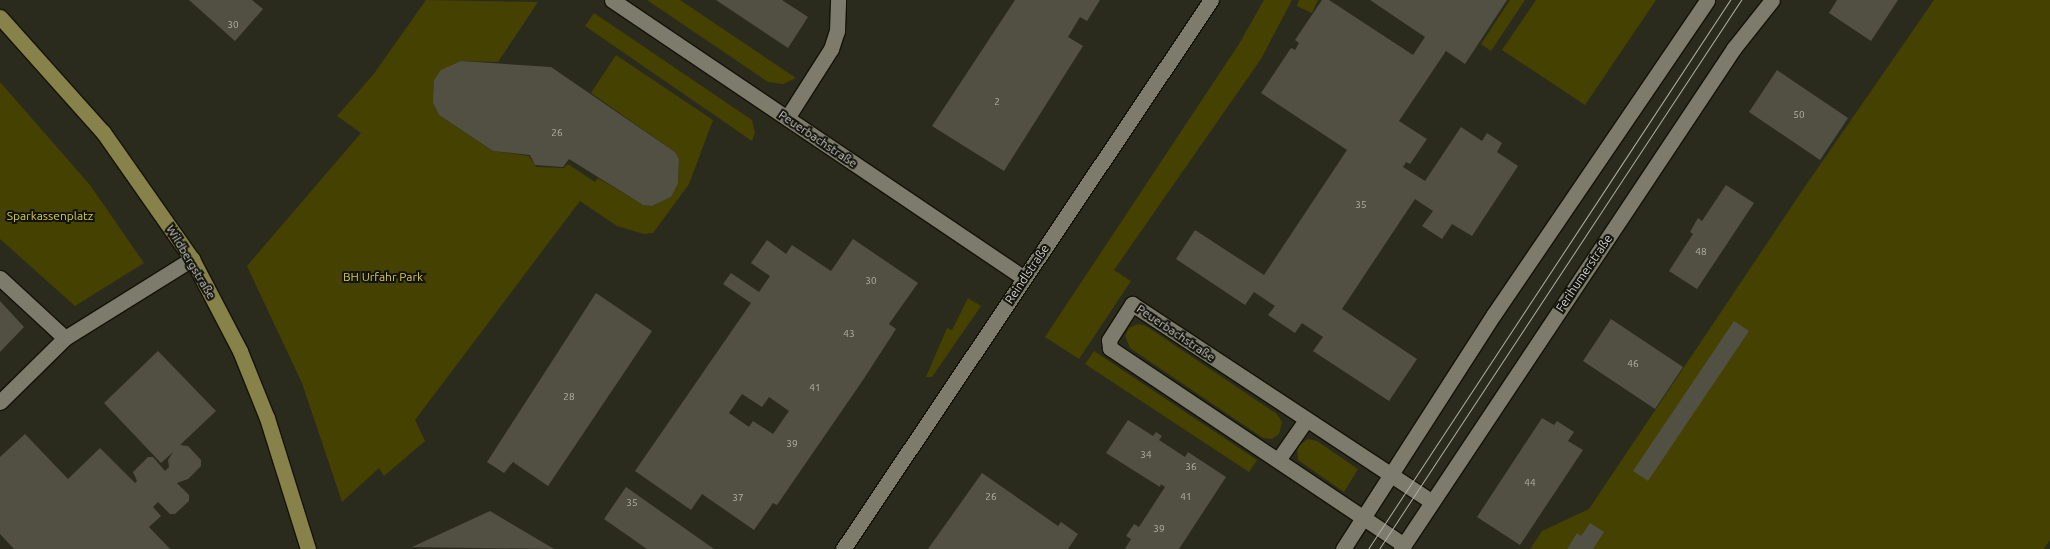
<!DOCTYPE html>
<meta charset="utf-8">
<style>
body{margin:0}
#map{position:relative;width:2050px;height:549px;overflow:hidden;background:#2b2b1d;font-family:Ubuntu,sans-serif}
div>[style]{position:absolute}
.green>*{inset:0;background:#454100}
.building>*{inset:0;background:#515042}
.roads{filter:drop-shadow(1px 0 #141307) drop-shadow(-1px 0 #141307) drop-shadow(0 1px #141307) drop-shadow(0 -1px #141307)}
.minor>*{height:15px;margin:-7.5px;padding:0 7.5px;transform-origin:7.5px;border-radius:7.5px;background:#7c7b6c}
.major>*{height:15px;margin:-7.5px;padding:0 7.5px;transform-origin:7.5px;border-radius:7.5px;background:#868249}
.tram>*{height:1px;margin:-0.5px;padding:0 0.5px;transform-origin:0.5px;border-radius:0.5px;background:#aeaea5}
span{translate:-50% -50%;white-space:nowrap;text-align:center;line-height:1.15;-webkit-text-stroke:4px #13130d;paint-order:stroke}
.number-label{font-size:10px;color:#b2b2a9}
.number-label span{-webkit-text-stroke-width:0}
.street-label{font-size:12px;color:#d3d3cb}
.park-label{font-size:12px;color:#d4ca43}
</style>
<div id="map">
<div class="green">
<i style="clip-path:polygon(426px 0,538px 2px,498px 62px,461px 61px,433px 103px,439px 115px,493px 151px,529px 156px,536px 167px,564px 168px,568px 164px,595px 182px,598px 178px,643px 205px,652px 206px,671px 197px,678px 184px,679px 159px,675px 152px,591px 93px,616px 55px,713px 120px,689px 184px,653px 233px,644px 234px,617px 226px,580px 201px,415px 420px,425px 441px,384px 476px,379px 468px,342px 502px,302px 383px,247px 266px,361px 133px,337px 116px,373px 75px)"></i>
<i style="clip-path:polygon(647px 0,680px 0,796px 78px,783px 84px,768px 82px)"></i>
<i style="clip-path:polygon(1264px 0,1292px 0,1261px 59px,1114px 270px,1131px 281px,1079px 359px,1045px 337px,1239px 44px)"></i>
<i style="clip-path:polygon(1299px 0,1318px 0,1312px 13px,1297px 6px)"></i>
<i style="clip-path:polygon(1510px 0,1525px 0,1491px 51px,1481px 44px)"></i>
<i style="clip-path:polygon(1536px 0,1656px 0,1585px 105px,1502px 50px)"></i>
<i style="clip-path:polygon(1934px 0,2050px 0,2050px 540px,2044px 549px,1530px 549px,1542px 531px,1589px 509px,1804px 188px)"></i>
<i style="clip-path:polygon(594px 13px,752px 120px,755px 133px,752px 141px,585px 26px)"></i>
<i style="clip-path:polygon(0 82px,90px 185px,144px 263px,75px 306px,0 239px)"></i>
<i style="clip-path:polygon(968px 298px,981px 306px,932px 377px,926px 377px,947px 328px,952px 330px)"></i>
<i style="clip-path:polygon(1138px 324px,1146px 326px,1277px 414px,1282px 422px,1279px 434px,1272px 439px,1263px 438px,1130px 348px,1125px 336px,1129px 328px)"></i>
<i style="clip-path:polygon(1094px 351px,1257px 460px,1249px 472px,1085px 364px)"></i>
<i style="clip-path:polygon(1308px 439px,1317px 441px,1358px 469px,1344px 492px,1298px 460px,1297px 447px)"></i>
</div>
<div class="building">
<i style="clip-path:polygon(189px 0,252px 0,263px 9px,235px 41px)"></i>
<i style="clip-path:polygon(716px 0,782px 0,808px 17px,788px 48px)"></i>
<i style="clip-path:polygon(1015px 0,1100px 0,1087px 21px,1080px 17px,1068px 37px,1083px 46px,1004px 171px,932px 126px)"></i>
<i style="clip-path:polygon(1322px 0,1329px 0,1413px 55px,1425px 37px,1370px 0,1507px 0,1465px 64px,1446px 51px,1399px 121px,1427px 139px,1410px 164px,1406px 162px,1403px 167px,1425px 181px,1461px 127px,1482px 141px,1487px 133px,1502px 143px,1497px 152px,1518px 166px,1472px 236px,1452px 224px,1442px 239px,1422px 226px,1433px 211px,1415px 199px,1342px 309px,1417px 359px,1389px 401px,1313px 351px,1323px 337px,1302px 323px,1295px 333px,1268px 315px,1275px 306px,1254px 292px,1245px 305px,1176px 259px,1195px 230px,1264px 275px,1347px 150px,1261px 93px,1291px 48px,1295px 50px,1299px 43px,1295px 40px)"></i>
<i style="clip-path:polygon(1837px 0,1898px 0,1871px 41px,1829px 13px)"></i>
<i style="clip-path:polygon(461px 61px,551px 67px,675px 152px,679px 159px,678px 184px,671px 197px,652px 206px,643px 205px,569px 159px,563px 167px,535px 165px,530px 155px,493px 151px,439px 115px,433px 103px,434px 80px,441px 70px)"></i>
<i style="clip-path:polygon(1777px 70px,1848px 118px,1820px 160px,1749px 112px)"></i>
<i style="clip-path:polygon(1726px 185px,1754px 203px,1697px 289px,1669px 271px,1693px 234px,1690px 232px,1698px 218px,1702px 221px)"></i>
<i style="clip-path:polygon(evenodd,853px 239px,918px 283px,889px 324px,896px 329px,863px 380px,777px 505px,773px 503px,754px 530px,702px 494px,691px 510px,635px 471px,751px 303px,723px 284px,731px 273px,759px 292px,770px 276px,751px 263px,767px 240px,786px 254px,792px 245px,831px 271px,853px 239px,742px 394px,762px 407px,769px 397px,789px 411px,773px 434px,753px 421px,749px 427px,729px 413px,742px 394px)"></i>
<i style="clip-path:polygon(596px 293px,652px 331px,548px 486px,513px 462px,504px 473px,487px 462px)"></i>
<i style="clip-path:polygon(0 301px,24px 327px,0 352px)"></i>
<i style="clip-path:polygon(1611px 319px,1683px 367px,1655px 409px,1583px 361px)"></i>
<i style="clip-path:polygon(1734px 321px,1749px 331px,1648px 481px,1633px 471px)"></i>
<i style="clip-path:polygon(158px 351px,216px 411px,180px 445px,188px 446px,201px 460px,201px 466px,188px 479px,177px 483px,189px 495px,189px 501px,175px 514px,170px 514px,158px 502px,153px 507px,161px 516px,149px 527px,170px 549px,14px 549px,0 534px,0 457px,25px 434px,68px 479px,100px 448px,135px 483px,137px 481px,133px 472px,148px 457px,153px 457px,165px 471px,169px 467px,168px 460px,173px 452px,161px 463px,104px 403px)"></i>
<i style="clip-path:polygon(1542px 418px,1554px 425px,1557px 421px,1574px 432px,1568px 441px,1583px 450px,1520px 545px,1477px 517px)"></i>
<i style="clip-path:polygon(1128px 420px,1153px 436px,1156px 432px,1162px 436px,1159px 440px,1185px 457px,1188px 452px,1226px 477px,1179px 549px,1125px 549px,1131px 539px,1126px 536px,1134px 524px,1139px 527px,1165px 487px,1161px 484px,1160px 487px,1106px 453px)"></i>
<i style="clip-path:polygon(982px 473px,1058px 526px,1061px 522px,1078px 534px,1068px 549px,928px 549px)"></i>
<i style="clip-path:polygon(626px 487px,714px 549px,647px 549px,604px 519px)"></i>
<i style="clip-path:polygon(490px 511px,554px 549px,412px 547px)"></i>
<i style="clip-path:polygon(1590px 523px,1604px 532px,1593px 549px,1567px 549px,1577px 533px,1581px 536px)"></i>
</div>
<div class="roads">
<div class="minor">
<i style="left:612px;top:0;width:497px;rotate:34deg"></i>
<i style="left:787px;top:118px;width:82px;rotate:-57.5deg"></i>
<i style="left:831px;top:49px;width:19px;rotate:-72deg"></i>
<i style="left:837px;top:31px;width:31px;rotate:-88deg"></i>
<i style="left:0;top:278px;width:88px;rotate:42.7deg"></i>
<i style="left:0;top:402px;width:91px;rotate:-44.6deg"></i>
<i style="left:65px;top:338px;width:150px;rotate:-31.9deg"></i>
<i style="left:1278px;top:460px;width:49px;rotate:-55deg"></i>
<i style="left:1404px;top:545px;width:354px;rotate:-146.2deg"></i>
<i style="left:1110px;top:348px;width:8px;rotate:-97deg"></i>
<i style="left:1109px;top:340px;width:43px;rotate:-57.4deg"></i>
<i style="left:1132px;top:304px;width:359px;rotate:33.4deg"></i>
<i style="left:843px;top:549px;width:661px;rotate:-56.17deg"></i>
<i style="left:1343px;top:549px;width:279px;rotate:-57.3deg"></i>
<i style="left:1494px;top:314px;width:379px;rotate:-55.8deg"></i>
<i style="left:1401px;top:549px;width:602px;rotate:-56.39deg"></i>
<i style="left:1734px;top:48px;width:61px;rotate:-51.6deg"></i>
</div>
<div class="major">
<i style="left:0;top:17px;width:154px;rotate:48.2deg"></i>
<i style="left:103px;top:132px;width:155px;rotate:55deg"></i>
<i style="left:192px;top:259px;width:104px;rotate:62.4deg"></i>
<i style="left:240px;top:351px;width:72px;rotate:68.1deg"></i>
<i style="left:267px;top:418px;width:137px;rotate:72.6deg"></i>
</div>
</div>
<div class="tram">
<i style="left:1368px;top:549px;width:658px;rotate:-56.6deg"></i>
<i style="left:1379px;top:549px;width:658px;rotate:-56.6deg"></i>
</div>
<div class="number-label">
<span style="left:233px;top:25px">30</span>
<span style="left:997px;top:102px">2</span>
<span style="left:1799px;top:115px">50</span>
<span style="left:557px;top:133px">26</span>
<span style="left:1361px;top:205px">35</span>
<span style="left:1701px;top:252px">48</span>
<span style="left:871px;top:281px">30</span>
<span style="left:849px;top:334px">43</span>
<span style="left:1633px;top:364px">46</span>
<span style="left:815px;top:388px">41</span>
<span style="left:569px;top:397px">28</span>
<span style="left:792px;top:444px">39</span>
<span style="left:1146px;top:455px">34</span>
<span style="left:1191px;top:467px">36</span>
<span style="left:1530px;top:483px">44</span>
<span style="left:991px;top:497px">26</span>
<span style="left:1186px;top:497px">41</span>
<span style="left:738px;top:498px">37</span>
<span style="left:632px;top:503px">35</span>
<span style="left:1159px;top:529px">39</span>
</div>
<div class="street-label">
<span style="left:818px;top:139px;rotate:34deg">Peuerbachstraße</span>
<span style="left:191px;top:262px;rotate:59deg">Wildbergstraße</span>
<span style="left:1584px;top:273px;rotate:-56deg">Ferihumerstraße</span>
<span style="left:1027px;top:274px;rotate:-56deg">Reindlstraße</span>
<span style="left:1176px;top:333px;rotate:34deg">Peuerbachstraße</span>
</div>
<div class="park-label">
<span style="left:50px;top:216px">Sparkassenplatz</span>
<span style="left:383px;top:277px">BH Urfahr Park</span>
</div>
</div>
